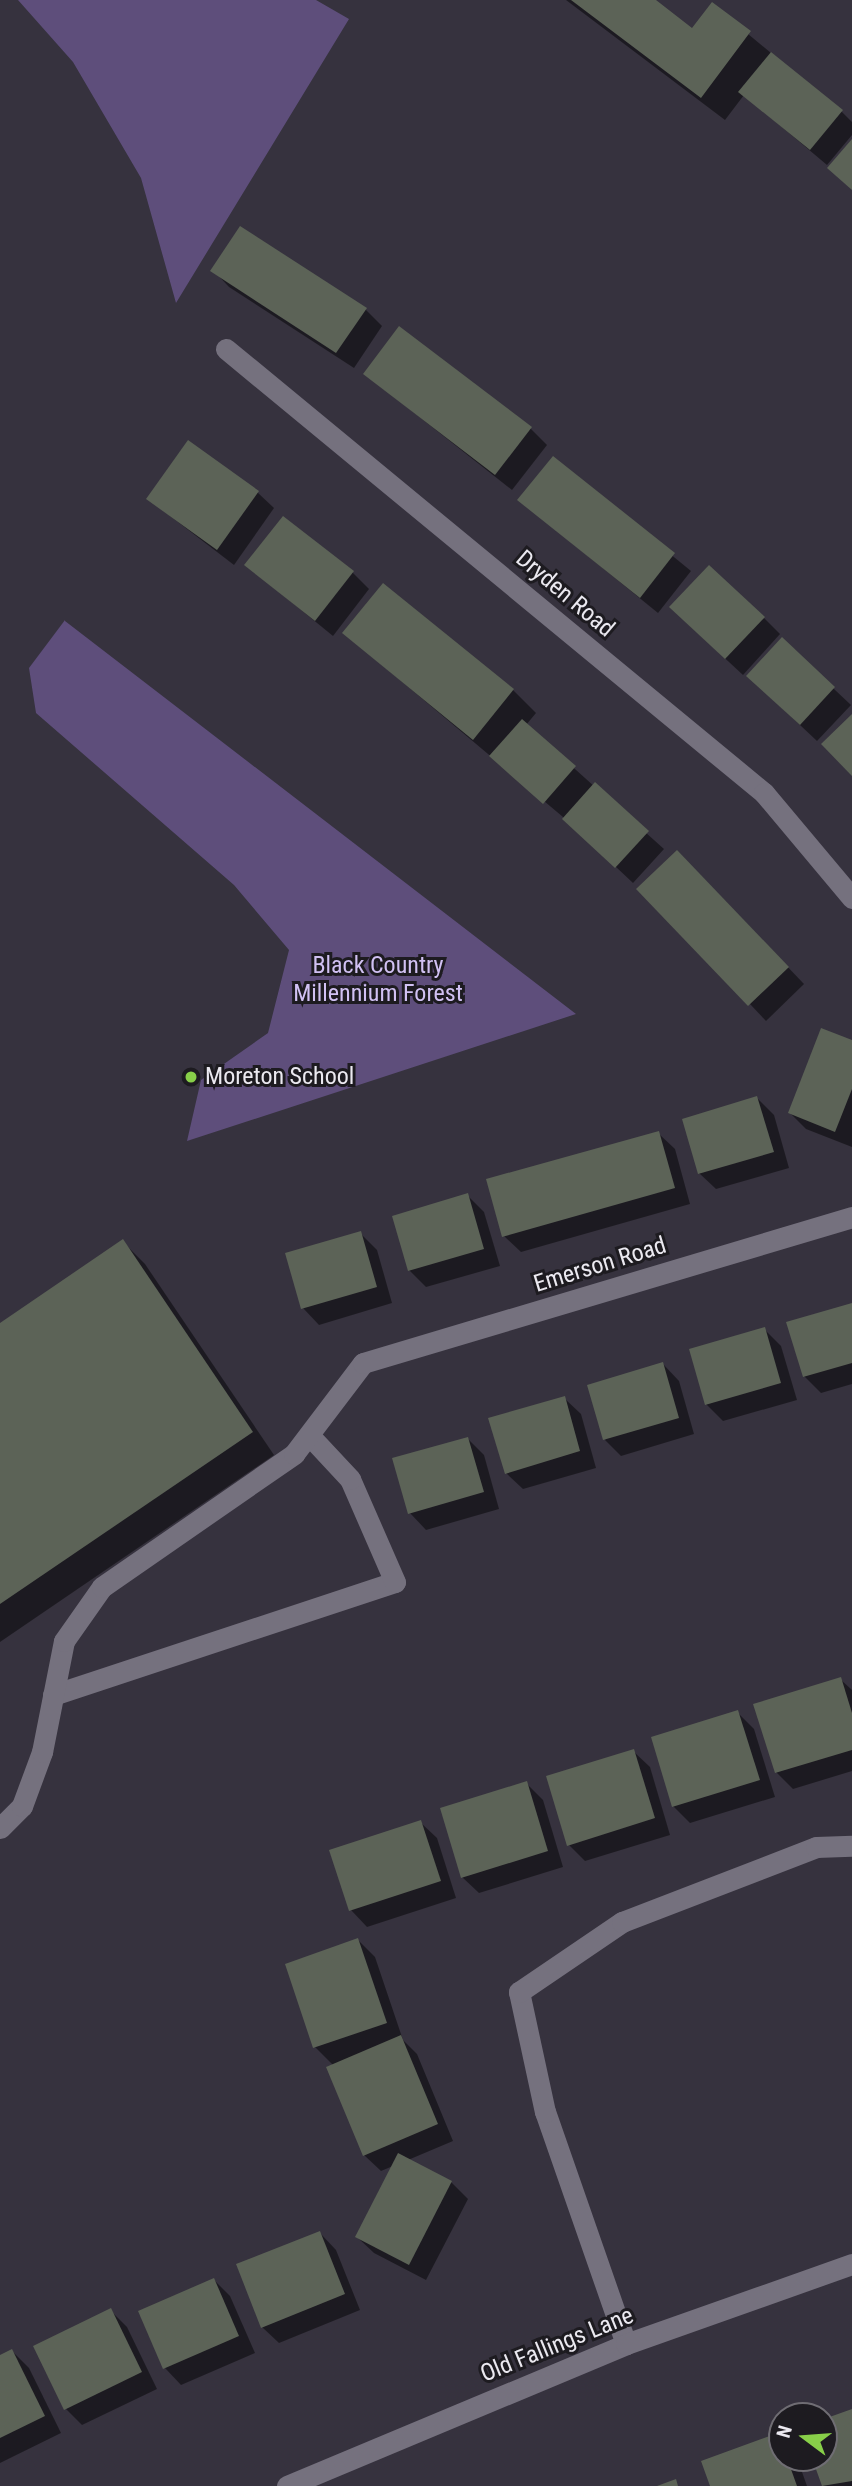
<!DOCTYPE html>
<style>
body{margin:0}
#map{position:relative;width:852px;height:2486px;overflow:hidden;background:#36323e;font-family:"Roboto Condensed",sans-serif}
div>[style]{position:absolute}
.green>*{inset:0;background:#5e4e7b}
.shadow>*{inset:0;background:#0007}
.building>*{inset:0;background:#5c6357}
.lane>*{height:21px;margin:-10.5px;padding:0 10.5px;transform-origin:10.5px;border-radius:10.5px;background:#75717e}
.street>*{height:21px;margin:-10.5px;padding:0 10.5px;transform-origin:10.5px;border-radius:10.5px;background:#75717e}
.dots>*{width:19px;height:19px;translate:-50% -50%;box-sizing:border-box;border:4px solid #1d1b20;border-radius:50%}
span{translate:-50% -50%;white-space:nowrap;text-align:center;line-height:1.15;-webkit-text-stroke:6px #1d1b20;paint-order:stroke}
.street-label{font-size:24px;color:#ebe9f0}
.park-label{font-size:24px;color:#d1c1f3}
.poi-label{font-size:24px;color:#ebe9f0}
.left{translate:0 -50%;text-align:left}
.north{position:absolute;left:768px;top:2402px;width:70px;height:70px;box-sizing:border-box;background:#1d1b20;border:2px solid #6f6d73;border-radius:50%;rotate:286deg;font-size:19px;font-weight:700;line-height:28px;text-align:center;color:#ebe9f0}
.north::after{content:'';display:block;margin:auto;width:24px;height:32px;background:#88cf49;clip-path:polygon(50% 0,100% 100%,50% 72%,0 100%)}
</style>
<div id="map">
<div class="green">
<i style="clip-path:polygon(18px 0,316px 0,349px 19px,176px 303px,141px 178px,73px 62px)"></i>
<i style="clip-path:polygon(65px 620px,65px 621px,576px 1014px,187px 1141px,201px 1080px,268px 1033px,289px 950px,234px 885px,36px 713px,29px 668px)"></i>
</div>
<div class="shadow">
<i style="clip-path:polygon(566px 0,653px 0,693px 30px,712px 4px,841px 111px,852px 122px,852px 135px,827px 165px,744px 95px,725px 120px)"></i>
<i style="clip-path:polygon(213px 270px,365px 309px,382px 326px,354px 368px,229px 287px)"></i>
<i style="clip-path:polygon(365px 374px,531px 429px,547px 445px,512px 490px)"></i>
<i style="clip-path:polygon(553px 458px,691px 571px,658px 613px,519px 500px)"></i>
<i style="clip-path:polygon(257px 492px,274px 508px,234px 565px,148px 499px)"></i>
<i style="clip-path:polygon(246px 565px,352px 572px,369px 589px,333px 636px)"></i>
<i style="clip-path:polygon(764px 618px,780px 634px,743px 675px,688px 624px)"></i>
<i style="clip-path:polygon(344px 633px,513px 690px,536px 713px,526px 725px,664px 849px,633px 883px,563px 817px)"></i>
<i style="clip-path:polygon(782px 640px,851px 705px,817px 741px,765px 692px)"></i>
<i style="clip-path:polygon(694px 869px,804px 984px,766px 1021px,750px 1004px)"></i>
<i style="clip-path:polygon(852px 1042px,852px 1147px,806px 1129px,790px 1113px)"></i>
<i style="clip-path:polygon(757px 1098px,774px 1115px,789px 1168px,716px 1189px,699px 1173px)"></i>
<i style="clip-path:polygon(658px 1133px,675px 1149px,690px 1204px,521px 1252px,504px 1236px)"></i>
<i style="clip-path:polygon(467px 1195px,484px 1212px,500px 1266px,426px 1287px,409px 1270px)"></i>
<i style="clip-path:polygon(360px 1233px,377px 1250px,392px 1303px,319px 1325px,303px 1308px)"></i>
<i style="clip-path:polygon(122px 1241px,145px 1264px,274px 1455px,0 1642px,0 1325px)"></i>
<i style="clip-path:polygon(852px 1305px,852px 1384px,821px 1393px,804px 1376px)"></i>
<i style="clip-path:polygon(764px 1329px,781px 1346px,797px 1400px,723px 1421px,706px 1404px)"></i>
<i style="clip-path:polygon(663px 1364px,679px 1381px,694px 1434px,621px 1456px,605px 1440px)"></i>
<i style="clip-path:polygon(564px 1398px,581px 1414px,596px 1468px,523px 1489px,506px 1473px)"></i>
<i style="clip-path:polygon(468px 1439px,484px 1455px,499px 1509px,426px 1530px,410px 1513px)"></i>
<i style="clip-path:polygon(840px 1679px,852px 1690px,852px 1771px,793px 1789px,776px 1772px)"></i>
<i style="clip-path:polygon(737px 1712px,754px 1729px,775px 1797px,690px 1823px,673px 1806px)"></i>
<i style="clip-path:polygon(633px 1751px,650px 1767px,670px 1835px,585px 1861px,569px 1845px)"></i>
<i style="clip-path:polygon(526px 1783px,543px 1800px,563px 1867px,479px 1893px,462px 1877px)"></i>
<i style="clip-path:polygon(420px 1822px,437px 1838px,456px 1898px,367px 1927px,351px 1910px)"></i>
<i style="clip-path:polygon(358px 1940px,375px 1957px,403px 2040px,417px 2054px,453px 2141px,408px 2160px,451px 2182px,468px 2199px,426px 2280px,374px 2253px,357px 2237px,393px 2166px,381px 2171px,364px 2155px,334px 2066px,315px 2047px)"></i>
<i style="clip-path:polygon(320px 2233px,336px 2250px,360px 2310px,279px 2343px,262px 2327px)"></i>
<i style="clip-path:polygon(214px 2280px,230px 2296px,255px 2353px,181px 2385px,165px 2368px,140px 2312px)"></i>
<i style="clip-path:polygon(110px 2310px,127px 2327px,157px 2389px,82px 2425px,66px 2409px)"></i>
<i style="clip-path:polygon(12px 2351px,29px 2368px,61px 2433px,0 2463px,0 2357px)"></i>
<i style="clip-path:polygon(852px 2411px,852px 2486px,823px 2486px,813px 2458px,824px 2458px,824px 2421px)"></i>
<i style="clip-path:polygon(778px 2435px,782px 2458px,797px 2458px,807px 2486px,712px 2486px)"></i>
</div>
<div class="building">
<i style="clip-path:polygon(571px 0,656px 0,692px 28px,712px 2px,751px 31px,701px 98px)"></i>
<i style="clip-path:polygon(771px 52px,843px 110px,810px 150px,738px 92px)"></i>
<i style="clip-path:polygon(852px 139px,852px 190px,827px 168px)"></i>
<i style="clip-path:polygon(240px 226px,367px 308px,336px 353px,210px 271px)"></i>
<i style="clip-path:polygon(399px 326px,532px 427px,495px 475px,363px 374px)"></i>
<i style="clip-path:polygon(188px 440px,259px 491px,217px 550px,146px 499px)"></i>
<i style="clip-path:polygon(553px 456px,675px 553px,640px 598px,517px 500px)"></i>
<i style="clip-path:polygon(283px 516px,354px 571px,315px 621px,244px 565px)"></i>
<i style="clip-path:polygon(709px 565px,765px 617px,725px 659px,669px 607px)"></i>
<i style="clip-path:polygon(383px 583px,514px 689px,473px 740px,342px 633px)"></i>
<i style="clip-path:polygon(782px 637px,835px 687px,800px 725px,746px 676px)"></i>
<i style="clip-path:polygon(852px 714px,852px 776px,821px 744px)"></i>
<i style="clip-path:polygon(522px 719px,576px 766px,543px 804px,489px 756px)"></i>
<i style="clip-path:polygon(595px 782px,649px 831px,615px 868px,562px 819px)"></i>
<i style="clip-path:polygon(677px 850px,789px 967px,748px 1006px,636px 889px)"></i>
<i style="clip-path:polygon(821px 1028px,852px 1040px,852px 1089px,835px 1132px,788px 1113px)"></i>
<i style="clip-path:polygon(757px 1096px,774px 1152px,698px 1174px,682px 1119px)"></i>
<i style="clip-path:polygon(659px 1131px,675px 1188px,502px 1237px,486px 1179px)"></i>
<i style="clip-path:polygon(468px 1193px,484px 1249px,408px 1271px,392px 1216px)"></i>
<i style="clip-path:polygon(361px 1231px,377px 1287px,301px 1309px,285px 1253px)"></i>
<i style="clip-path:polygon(123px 1239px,253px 1432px,0 1604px,0 1323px)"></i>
<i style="clip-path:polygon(852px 1303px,852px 1363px,803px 1377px,786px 1322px)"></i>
<i style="clip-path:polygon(765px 1327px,781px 1383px,705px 1405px,689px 1349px)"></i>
<i style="clip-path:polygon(663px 1362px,679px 1418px,603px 1440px,587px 1385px)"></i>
<i style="clip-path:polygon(565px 1396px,580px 1451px,505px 1474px,488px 1418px)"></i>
<i style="clip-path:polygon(468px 1437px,484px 1492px,408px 1514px,392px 1458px)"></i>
<i style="clip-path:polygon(841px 1677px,852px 1713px,852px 1750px,775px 1773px,753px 1704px)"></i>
<i style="clip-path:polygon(738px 1710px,760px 1780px,672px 1807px,651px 1737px)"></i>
<i style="clip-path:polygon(634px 1749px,655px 1818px,567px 1846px,546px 1776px)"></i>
<i style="clip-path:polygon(527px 1781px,548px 1851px,461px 1878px,440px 1808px)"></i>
<i style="clip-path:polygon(421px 1820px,441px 1881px,349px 1911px,329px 1850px)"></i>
<i style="clip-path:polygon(358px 1938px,387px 2023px,313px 2048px,285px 1964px)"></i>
<i style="clip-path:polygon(401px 2035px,438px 2124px,363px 2156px,326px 2067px)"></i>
<i style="clip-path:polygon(398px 2153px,452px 2181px,409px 2265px,355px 2237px)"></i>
<i style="clip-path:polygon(320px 2231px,345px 2294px,261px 2328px,236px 2264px)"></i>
<i style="clip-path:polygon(214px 2278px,239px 2336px,163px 2369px,138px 2311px)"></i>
<i style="clip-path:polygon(111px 2308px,142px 2372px,64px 2410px,33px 2346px)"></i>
<i style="clip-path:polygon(12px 2349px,45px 2416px,0 2438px,0 2355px)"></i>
<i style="clip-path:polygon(852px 2409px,852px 2481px,822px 2486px,812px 2458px,824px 2458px,824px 2419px)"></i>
<i style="clip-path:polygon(778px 2433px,782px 2458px,787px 2458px,797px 2486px,710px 2486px,701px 2461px)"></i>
<i style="clip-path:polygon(676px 2479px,678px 2486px,657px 2486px)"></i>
</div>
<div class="lane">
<i style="left:53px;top:1695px;width:360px;rotate:-18.3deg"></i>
<i style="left:395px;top:1582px;width:112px;rotate:-113.6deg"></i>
<i style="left:350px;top:1479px;width:60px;rotate:-133deg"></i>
<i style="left:0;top:1828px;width:31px;rotate:-45deg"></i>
<i style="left:22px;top:1806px;width:58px;rotate:-69.7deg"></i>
<i style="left:42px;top:1752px;width:113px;rotate:-78.8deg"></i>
<i style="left:64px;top:1641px;width:66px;rotate:-54.9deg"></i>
<i style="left:102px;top:1587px;width:234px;rotate:-34.7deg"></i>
<i style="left:294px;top:1454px;width:114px;rotate:-52.8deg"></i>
<i style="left:626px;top:2344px;width:246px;rotate:-109.2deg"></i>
<i style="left:545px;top:2112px;width:123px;rotate:-102.2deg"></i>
<i style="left:519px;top:1992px;width:125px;rotate:-34.2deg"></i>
<i style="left:622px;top:1922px;width:208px;rotate:-21.1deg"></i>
<i style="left:816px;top:1847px;width:36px;rotate:-2deg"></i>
</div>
<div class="street">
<i style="left:226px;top:349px;width:698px;rotate:39.53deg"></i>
<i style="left:764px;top:793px;width:137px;rotate:50deg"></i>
<i style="left:363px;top:1363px;width:510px;rotate:-16.62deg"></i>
<i style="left:287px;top:2486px;width:368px;rotate:-22.7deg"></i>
<i style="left:626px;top:2344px;width:240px;rotate:-19.5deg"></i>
</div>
<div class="dots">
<i style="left:191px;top:1077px;background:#88cf49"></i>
</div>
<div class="street-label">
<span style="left:565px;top:594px;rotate:40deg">Dryden Road</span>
<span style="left:600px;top:1265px;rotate:-17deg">Emerson Road</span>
<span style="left:557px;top:2345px;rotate:-22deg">Old Fallings Lane</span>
</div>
<div class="park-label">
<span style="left:378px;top:980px">Black Country<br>Millennium Forest</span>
</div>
<div class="poi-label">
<span class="left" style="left:205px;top:1077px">Moreton School</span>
</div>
<div class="north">N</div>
</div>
